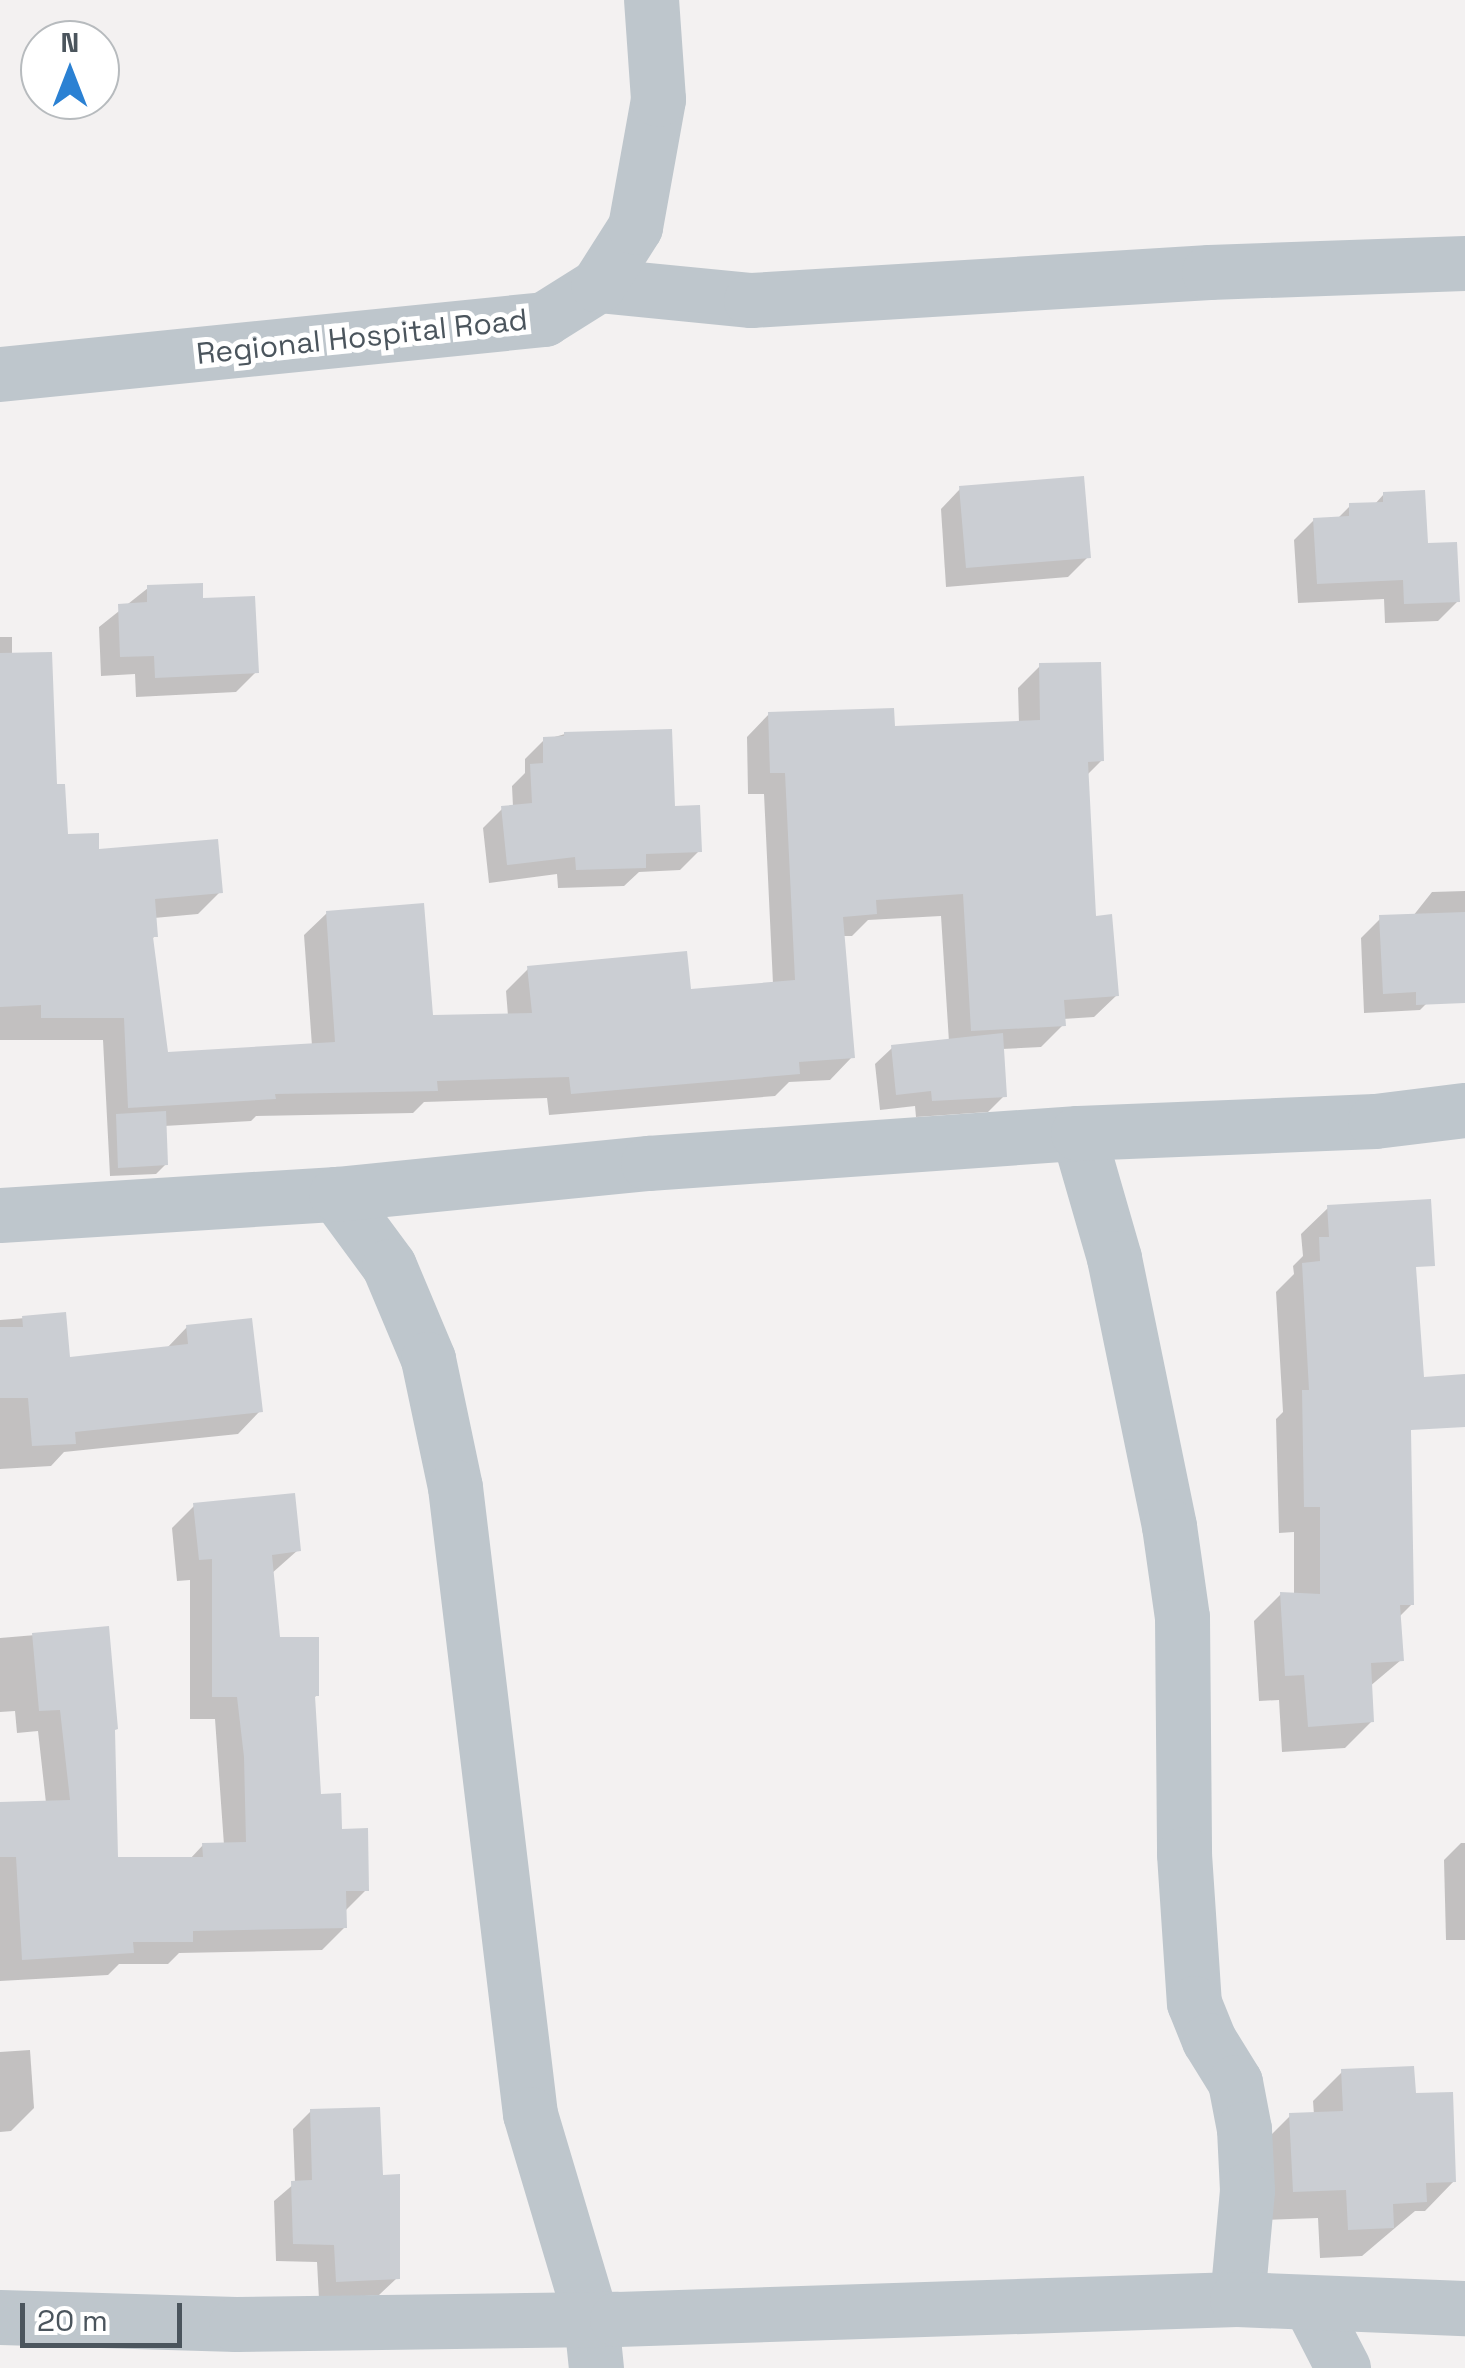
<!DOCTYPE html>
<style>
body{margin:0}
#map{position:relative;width:1465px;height:2368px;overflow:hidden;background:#f3f1f1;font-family:"Space Grotesk",sans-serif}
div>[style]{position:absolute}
.shadow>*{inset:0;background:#0003}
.building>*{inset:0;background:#cbced3}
.street>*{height:55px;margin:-27.5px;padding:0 27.5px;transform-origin:27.5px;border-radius:27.5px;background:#bec6cc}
span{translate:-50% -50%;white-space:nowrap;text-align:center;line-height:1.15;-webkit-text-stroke:10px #fff;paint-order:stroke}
.street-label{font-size:30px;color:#4b555d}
.north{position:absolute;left:20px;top:20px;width:100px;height:100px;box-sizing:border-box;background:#fff;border:2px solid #b7bbbe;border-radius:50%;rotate:0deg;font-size:28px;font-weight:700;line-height:40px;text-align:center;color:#4b555d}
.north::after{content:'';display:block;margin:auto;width:35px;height:45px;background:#2b81d3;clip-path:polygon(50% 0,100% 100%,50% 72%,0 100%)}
.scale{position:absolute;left:20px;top:2303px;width:162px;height:45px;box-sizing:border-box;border:5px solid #4b555d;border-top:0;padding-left:12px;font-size:30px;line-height:35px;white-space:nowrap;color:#4b555d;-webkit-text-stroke:8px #fff;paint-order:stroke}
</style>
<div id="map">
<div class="shadow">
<i style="clip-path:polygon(960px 489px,1088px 557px,1068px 577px,946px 587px,941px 509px)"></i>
<i style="clip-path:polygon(1384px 494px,1425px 546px,1458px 601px,1438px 621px,1385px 623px,1384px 599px,1298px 603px,1294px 540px,1314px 520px,1337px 519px,1350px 506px,1374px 505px)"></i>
<i style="clip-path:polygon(148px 588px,201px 600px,256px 672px,236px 692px,136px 697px,135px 674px,101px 676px,99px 627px)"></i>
<i style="clip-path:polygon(0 637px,12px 637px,12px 655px,55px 787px,66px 837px,97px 852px,220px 892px,198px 914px,154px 918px,155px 936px,151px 940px,165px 1055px,312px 1046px,304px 935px,327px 913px,430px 1017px,508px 1016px,506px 991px,528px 969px,688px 991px,773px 984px,764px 794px,748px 794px,747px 737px,769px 714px,892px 728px,1019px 724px,1018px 688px,1040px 666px,1102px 760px,1086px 776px,1093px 918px,1117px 995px,1094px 1017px,1063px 1019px,1063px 1025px,1041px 1047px,1002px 1049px,1004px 1096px,988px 1112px,916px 1117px,915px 1106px,880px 1110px,875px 1064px,892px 1048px,949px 1042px,941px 916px,868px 920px,852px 936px,842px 936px,852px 1057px,830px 1080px,789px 1082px,775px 1096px,549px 1115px,547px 1098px,424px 1102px,413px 1113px,256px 1116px,251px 1121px,164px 1126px,166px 1164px,156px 1174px,110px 1176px,103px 1040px,0 1040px)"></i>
<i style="clip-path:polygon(565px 734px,699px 851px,680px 870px,639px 872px,624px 886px,558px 888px,557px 874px,489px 883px,483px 828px,502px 809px,513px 807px,512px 786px,525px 773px,525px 759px,544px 740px)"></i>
<i style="clip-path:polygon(1465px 891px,1465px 979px,1440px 990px,1420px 1010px,1364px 1013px,1361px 938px,1381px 918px,1413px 916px,1432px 892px)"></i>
<i style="clip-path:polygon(1328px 1208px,1405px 1272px,1412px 1604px,1399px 1617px,1401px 1660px,1369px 1687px,1372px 1721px,1345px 1748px,1282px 1752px,1279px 1700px,1259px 1701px,1254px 1621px,1281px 1594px,1294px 1595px,1294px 1532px,1279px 1533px,1276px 1419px,1283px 1412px,1276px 1292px,1294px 1274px,1293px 1266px,1303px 1256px,1301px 1234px)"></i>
<i style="clip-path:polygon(64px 1315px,68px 1360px,166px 1349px,187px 1327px,260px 1411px,238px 1434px,64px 1452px,51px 1466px,0 1469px,0 1320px)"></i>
<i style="clip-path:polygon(195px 1505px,298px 1550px,271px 1574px,277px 1640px,317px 1695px,313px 1699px,319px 1796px,366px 1890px,344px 1912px,345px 1927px,322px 1950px,179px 1953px,168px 1964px,119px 1964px,108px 1975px,0 1981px,0 1805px,46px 1803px,38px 1731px,17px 1733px,15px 1711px,0 1712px,0 1638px,107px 1629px,116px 1860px,189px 1860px,203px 1845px,224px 1845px,215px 1719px,190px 1719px,190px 1580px,177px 1581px,172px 1528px)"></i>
<i style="clip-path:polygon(1461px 1843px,1465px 1843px,1465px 1940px,1446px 1940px,1444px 1860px)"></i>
<i style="clip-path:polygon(30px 2050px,34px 2108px,11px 2131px,0 2132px,0 2052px)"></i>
<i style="clip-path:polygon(1342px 2072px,1414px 2095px,1454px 2181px,1425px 2211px,1415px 2211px,1362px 2256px,1320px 2258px,1318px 2218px,1264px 2220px,1261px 2145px,1290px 2116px,1314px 2115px,1313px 2101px)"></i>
<i style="clip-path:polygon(311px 2111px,380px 2178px,397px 2278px,379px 2295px,319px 2299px,317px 2262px,276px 2261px,274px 2201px,295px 2183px,293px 2129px)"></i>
</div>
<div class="building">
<i style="clip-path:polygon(1084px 476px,1091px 558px,966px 568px,959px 486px)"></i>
<i style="clip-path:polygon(1425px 490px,1428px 543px,1457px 542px,1460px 602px,1404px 604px,1403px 580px,1317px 584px,1313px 518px,1349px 516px,1349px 503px,1383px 502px,1383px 492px)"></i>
<i style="clip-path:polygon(203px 583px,203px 598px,255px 596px,259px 673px,155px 678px,154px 656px,120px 657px,118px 604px,147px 602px,147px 585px)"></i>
<i style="clip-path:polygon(52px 652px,57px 784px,65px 784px,68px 834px,99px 833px,99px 849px,218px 839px,223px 893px,155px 899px,158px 937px,153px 937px,168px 1052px,335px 1042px,326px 911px,424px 903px,433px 1015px,532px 1013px,527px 966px,687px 951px,691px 989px,795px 980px,785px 773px,770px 773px,768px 712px,894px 708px,895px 726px,1040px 720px,1039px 663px,1101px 662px,1104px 761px,1088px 762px,1096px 916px,1112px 914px,1119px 996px,1064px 1000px,1066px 1026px,971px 1031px,963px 894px,876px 900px,877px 914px,843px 917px,855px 1058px,799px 1062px,800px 1074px,571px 1094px,569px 1077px,437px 1081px,438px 1091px,275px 1094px,276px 1099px,128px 1108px,124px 1018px,41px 1018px,41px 1005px,0 1007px,0 653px)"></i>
<i style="clip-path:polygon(672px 729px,675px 806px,700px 805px,702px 852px,646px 854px,646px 868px,576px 870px,575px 857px,507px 865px,501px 806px,532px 803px,530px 764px,543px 763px,543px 737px,564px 736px,564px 732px)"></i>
<i style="clip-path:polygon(1465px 912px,1465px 1003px,1416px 1005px,1416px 992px,1383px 994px,1379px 915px)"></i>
<i style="clip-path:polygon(1003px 1033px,1007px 1097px,932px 1101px,931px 1091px,896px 1095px,891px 1045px)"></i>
<i style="clip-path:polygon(166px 1111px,168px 1165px,118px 1168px,116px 1114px)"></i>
<i style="clip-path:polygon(1431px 1199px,1435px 1266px,1416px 1267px,1424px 1377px,1465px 1374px,1465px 1427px,1411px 1430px,1414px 1605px,1400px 1605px,1404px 1661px,1371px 1663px,1374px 1722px,1308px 1727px,1304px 1675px,1285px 1676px,1280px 1592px,1320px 1594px,1320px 1507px,1304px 1507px,1302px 1390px,1309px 1390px,1302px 1263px,1320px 1261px,1319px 1237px,1329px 1237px,1327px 1205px)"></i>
<i style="clip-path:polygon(66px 1312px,70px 1357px,188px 1344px,186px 1325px,252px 1318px,263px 1412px,75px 1432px,76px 1444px,32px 1446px,28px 1398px,0 1398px,0 1327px,23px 1327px,22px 1316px)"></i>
<i style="clip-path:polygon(295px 1493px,301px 1551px,272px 1555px,280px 1637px,319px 1637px,319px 1696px,315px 1696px,321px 1794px,341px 1793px,342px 1829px,368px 1828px,369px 1891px,346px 1891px,347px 1928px,193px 1931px,193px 1942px,133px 1942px,134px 1953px,22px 1960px,16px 1857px,0 1857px,0 1802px,70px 1800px,60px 1710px,39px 1711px,32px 1633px,109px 1626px,118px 1729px,115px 1730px,118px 1857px,203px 1857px,202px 1843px,246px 1842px,244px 1757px,237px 1697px,212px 1697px,212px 1559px,199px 1560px,193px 1503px)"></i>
<i style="clip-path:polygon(1414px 2066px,1416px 2093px,1453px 2092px,1456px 2182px,1426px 2183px,1427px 2202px,1393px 2204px,1394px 2228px,1348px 2230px,1346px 2190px,1293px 2192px,1289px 2113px,1343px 2111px,1341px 2069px)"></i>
<i style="clip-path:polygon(380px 2107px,383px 2175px,400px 2174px,400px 2279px,336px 2282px,334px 2245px,293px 2244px,291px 2181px,312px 2180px,310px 2109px)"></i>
</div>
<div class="street">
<i style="left:598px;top:285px;width:154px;rotate:5.6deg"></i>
<i style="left:751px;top:300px;width:459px;rotate:-3.5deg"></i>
<i style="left:1209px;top:272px;width:256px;rotate:-2deg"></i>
<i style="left:0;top:374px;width:547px;rotate:-5.77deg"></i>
<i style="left:544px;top:319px;width:64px;rotate:-32.2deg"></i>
<i style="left:598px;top:285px;width:69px;rotate:-57.5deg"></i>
<i style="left:635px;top:227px;width:130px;rotate:-79.8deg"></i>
<i style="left:658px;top:99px;width:99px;rotate:-94deg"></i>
<i style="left:1078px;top:1133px;width:130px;rotate:73.9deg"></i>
<i style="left:1114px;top:1258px;width:274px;rotate:78.4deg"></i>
<i style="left:1169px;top:1526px;width:92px;rotate:81.9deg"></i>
<i style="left:1182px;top:1617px;width:237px;rotate:89.5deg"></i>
<i style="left:1184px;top:1854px;width:149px;rotate:86.2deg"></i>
<i style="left:1194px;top:2003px;width:40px;rotate:68deg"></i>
<i style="left:1209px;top:2040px;width:49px;rotate:58.2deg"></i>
<i style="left:1235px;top:2082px;width:48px;rotate:79.2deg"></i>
<i style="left:1244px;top:2129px;width:61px;rotate:87.2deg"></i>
<i style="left:1247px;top:2190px;width:109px;rotate:95.2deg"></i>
<i style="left:336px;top:1194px;width:89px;rotate:53.6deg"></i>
<i style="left:389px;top:1266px;width:101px;rotate:67.2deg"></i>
<i style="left:428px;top:1359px;width:131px;rotate:78.1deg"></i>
<i style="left:455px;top:1487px;width:631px;rotate:83.18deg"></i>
<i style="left:530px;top:2114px;width:214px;rotate:73.4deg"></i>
<i style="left:591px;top:2319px;width:49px;rotate:84.2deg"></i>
<i style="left:0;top:1215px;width:337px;rotate:-3.6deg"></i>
<i style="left:336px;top:1194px;width:314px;rotate:-5.7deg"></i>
<i style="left:648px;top:1163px;width:431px;rotate:-4deg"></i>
<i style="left:1078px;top:1133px;width:297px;rotate:-2.3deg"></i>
<i style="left:1375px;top:1121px;width:91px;rotate:-7deg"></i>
<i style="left:1310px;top:2304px;width:72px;rotate:62.7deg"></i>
<i style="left:0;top:2317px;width:236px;rotate:1.7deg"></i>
<i style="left:236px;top:2324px;width:381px;rotate:-0.8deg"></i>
<i style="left:617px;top:2319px;width:620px;rotate:-1.85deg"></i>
<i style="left:1237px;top:2299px;width:228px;rotate:2.3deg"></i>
</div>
<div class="street-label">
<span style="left:362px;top:337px;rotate:-6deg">Regional Hospital Road</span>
</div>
<div class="north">N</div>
<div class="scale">20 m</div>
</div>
